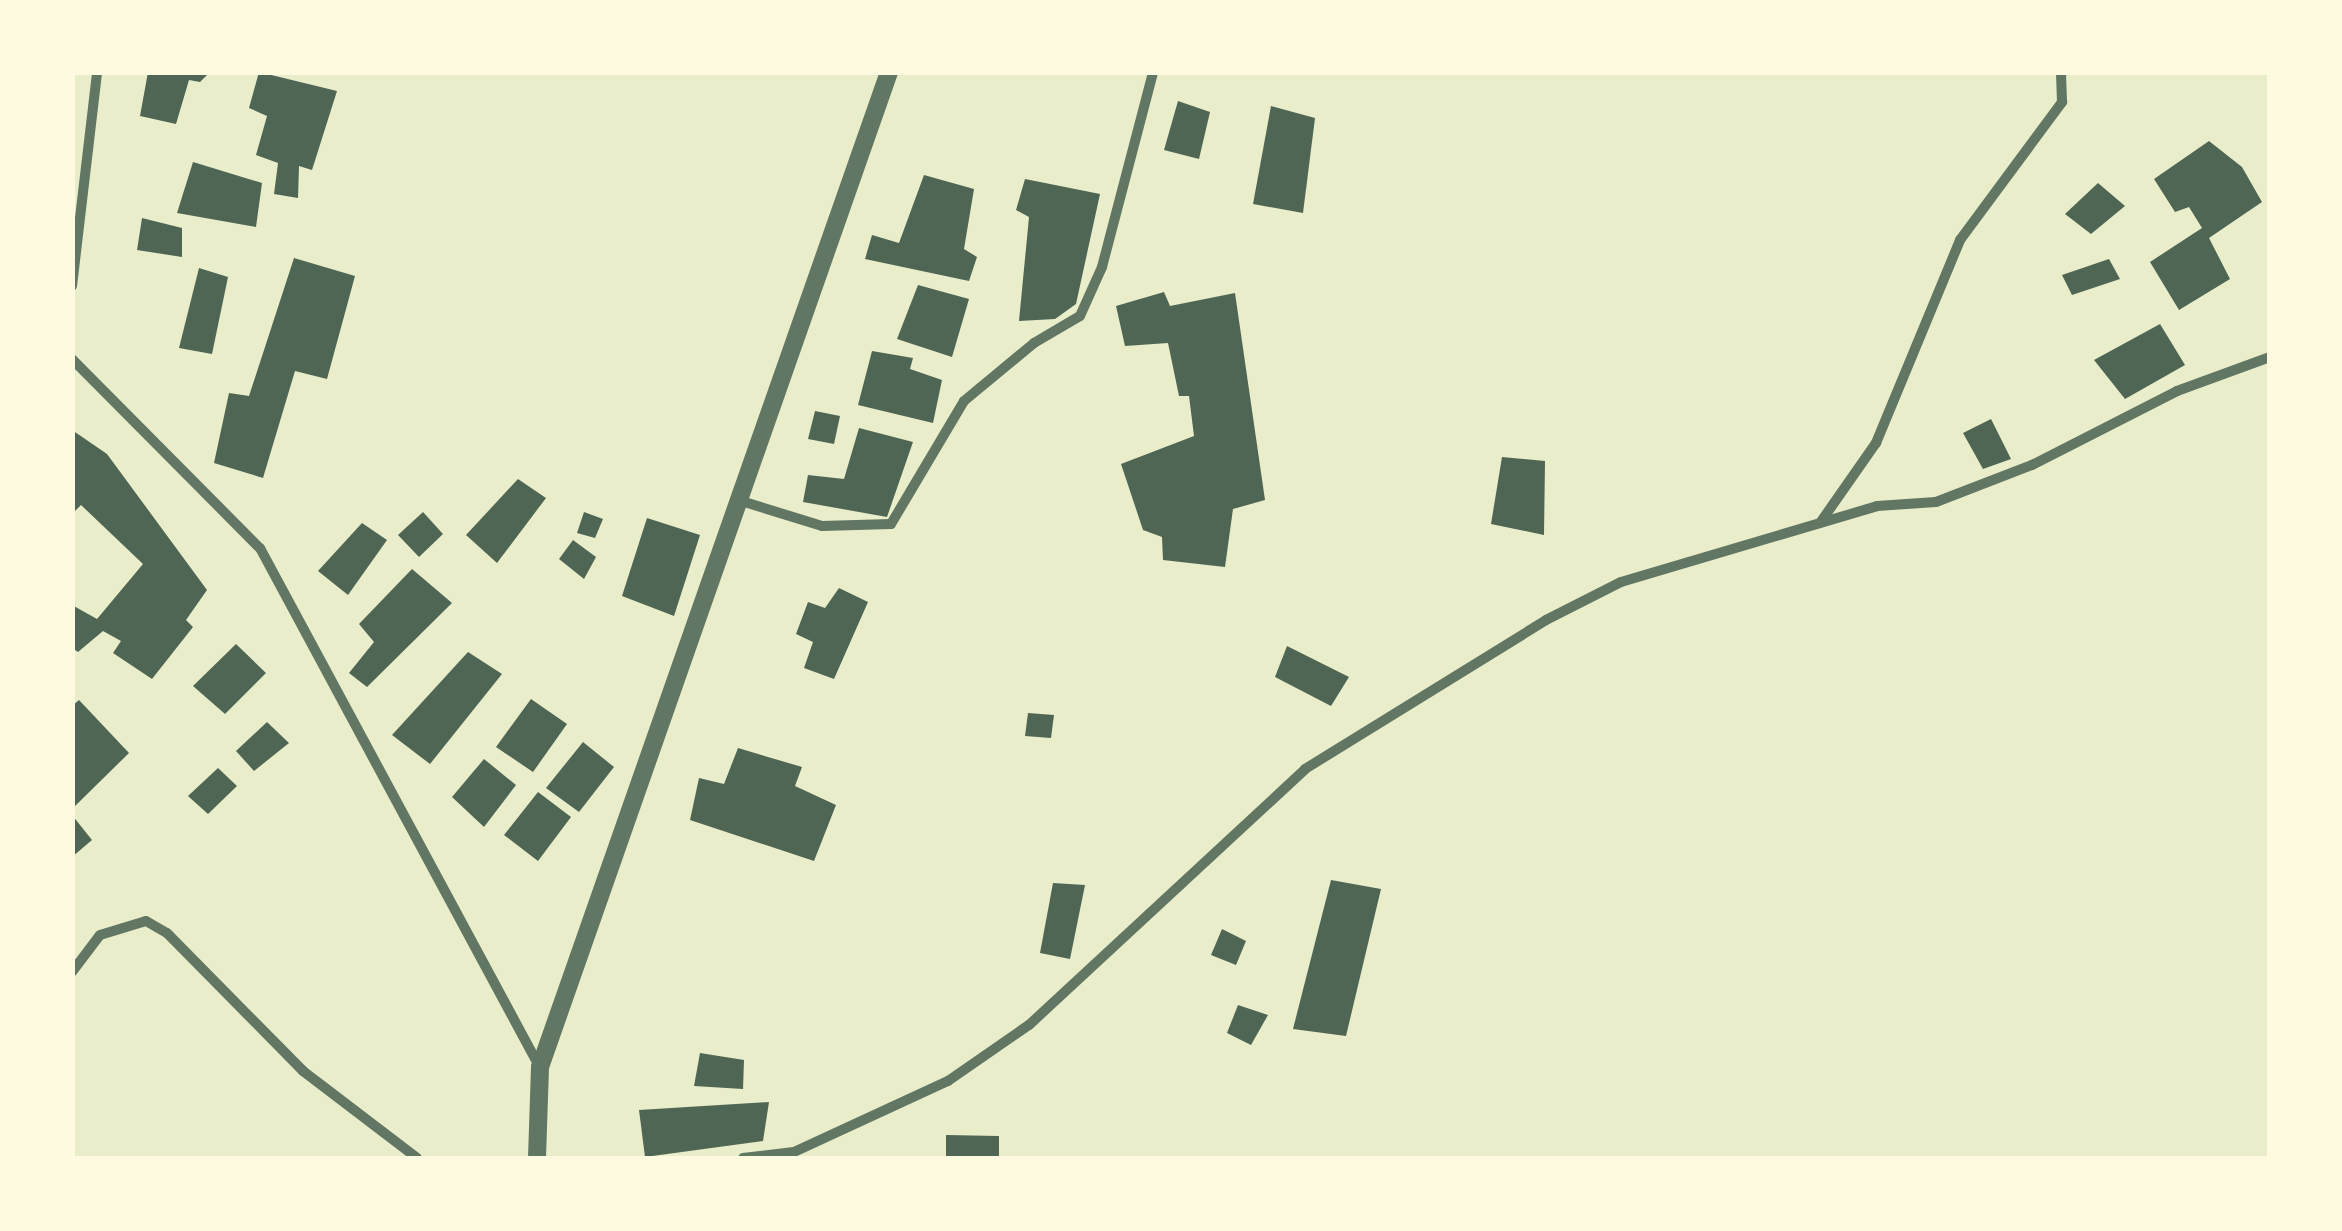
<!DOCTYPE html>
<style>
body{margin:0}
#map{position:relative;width:2342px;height:1231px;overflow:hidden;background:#e9edc9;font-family:Figtree,sans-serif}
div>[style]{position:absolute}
.building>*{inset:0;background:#4f6655}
.minor>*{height:10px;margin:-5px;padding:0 5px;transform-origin:5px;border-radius:5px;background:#617663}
.tertiary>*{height:18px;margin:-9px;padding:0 9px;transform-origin:9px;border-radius:9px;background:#617663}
span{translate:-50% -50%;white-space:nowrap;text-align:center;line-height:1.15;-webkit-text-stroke:8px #fefae0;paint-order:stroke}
.frame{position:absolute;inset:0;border:75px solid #fefae0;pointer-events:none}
</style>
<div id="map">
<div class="building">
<i style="clip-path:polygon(148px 72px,210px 72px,200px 82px,189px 80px,176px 124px,140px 116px)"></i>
<i style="clip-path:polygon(259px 72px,337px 91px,312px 170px,299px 166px,298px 198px,274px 194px,278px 163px,256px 155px,267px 116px,249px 108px)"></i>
<i style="clip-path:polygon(1178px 101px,1210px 112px,1199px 159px,1164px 150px)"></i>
<i style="clip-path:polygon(1271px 106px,1315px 118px,1303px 213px,1253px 204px)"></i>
<i style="clip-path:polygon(2209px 141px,2242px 167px,2262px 202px,2209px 238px,2230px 279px,2179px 310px,2150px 262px,2202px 228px,2189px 207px,2175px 212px,2154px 179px)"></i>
<i style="clip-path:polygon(193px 162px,262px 183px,256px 227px,177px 213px)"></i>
<i style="clip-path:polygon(924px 175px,974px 189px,964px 249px,977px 257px,969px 281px,865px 259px,872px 235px,899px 243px)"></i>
<i style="clip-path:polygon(1025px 179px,1100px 194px,1076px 304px,1055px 319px,1019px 321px,1029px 217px,1016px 210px)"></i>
<i style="clip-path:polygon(2098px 183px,2125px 206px,2091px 234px,2065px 214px)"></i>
<i style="clip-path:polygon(142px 218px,182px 228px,182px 257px,137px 250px)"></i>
<i style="clip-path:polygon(294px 258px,355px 276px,327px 379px,295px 371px,263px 478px,214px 463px,229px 393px,249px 396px)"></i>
<i style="clip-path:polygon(2109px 259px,2120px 279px,2072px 295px,2062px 275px)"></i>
<i style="clip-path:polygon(199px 268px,228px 277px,212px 354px,179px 348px)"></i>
<i style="clip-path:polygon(918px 285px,969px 299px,952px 357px,897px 339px)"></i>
<i style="clip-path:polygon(1164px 292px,1170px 306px,1235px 293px,1265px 500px,1233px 509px,1225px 567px,1163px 560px,1162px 537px,1143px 530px,1121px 464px,1194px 436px,1189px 396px,1179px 396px,1168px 343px,1125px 346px,1116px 306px)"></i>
<i style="clip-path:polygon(2160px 324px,2185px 365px,2125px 399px,2094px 360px)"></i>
<i style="clip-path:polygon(872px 351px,913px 358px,910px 369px,942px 380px,933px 423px,858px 405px)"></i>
<i style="clip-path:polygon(815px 411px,840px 416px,834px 444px,808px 439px)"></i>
<i style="clip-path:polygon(1991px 419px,2011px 459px,1983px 469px,1963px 433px)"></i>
<i style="clip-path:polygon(859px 428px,913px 442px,887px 517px,803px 502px,808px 475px,844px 479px)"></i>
<i style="clip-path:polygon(72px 430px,107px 454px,207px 590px,186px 620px,193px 627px,152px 679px,113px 653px,121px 641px,103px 631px,78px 652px,72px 648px,72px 605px,97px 619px,143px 564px,81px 505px,72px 514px)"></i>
<i style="clip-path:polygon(1502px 457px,1545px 461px,1544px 535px,1491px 524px)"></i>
<i style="clip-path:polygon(518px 479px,546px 498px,497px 563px,466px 535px)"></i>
<i style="clip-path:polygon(423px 512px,443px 534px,419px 557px,398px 535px)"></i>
<i style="clip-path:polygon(584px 512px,603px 519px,595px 538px,577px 533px)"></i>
<i style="clip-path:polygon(647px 518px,700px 535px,674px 616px,622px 596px)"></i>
<i style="clip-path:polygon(362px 523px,387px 540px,348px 595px,318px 571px)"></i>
<i style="clip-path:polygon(573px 540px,596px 557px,584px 579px,559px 559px)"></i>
<i style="clip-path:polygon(412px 569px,452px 603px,367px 687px,349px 673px,374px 642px,359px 624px)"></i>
<i style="clip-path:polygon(839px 588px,868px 602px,834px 679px,804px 668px,813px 642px,796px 634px,808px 602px,825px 608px)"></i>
<i style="clip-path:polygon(236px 644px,266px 673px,225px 714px,193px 686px)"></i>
<i style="clip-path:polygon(1287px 646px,1349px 677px,1331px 706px,1275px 677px)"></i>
<i style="clip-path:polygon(468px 652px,502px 674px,430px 764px,392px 735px)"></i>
<i style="clip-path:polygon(531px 699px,567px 724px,533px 772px,496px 747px)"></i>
<i style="clip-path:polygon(79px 700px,129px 753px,72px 809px,72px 706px)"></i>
<i style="clip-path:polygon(1028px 713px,1054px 715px,1051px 738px,1025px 736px)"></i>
<i style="clip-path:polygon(267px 722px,289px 743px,254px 771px,236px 751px)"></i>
<i style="clip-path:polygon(583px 742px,614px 767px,579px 812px,546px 788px)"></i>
<i style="clip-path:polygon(738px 748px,802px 767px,795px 786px,836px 805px,814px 861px,690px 820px,699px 778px,724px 784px)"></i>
<i style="clip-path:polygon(484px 759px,516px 785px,484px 827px,452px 797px)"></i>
<i style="clip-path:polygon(218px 768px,237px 786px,208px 814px,188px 796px)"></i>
<i style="clip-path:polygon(538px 792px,571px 817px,538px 861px,504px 835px)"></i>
<i style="clip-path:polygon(72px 815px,92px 840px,72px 857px)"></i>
<i style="clip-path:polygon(1331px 880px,1381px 889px,1346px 1036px,1293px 1029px)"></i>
<i style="clip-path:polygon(1053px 883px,1085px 885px,1070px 959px,1040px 953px)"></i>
<i style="clip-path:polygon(1222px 929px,1246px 941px,1236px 965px,1211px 955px)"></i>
<i style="clip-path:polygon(1238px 1005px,1268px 1015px,1251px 1045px,1227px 1033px)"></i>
<i style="clip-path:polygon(700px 1053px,744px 1060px,743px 1089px,694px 1086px)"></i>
<i style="clip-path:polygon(769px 1102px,763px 1141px,645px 1157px,639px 1110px)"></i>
<i style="clip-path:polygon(946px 1135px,999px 1136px,999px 1158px,946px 1158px)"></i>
</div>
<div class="minor">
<i style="left:72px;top:286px;width:215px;rotate:-83.3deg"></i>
<i style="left:72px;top:359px;width:267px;rotate:45.2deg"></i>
<i style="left:260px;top:548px;width:588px;rotate:61.69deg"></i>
<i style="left:738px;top:500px;width:88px;rotate:17.2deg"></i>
<i style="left:822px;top:526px;width:69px;rotate:-1.7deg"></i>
<i style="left:891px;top:524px;width:143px;rotate:-59.3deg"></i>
<i style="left:964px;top:401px;width:91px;rotate:-39.6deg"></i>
<i style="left:1034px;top:343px;width:53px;rotate:-30.4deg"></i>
<i style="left:1080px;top:316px;width:54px;rotate:-65.8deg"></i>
<i style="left:1102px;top:267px;width:202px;rotate:-75.3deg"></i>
<i style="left:1820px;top:523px;width:98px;rotate:-55deg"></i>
<i style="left:1876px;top:443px;width:220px;rotate:-67.5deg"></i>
<i style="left:1960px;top:240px;width:172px;rotate:-53.5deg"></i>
<i style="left:2062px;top:102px;width:30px;rotate:-92deg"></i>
<i style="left:72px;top:972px;width:46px;rotate:-52.9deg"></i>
<i style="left:100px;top:935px;width:48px;rotate:-16.9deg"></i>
<i style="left:146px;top:921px;width:24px;rotate:30deg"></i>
<i style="left:167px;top:933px;width:194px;rotate:45.4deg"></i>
<i style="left:303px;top:1071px;width:143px;rotate:37.3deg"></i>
<i style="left:743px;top:1158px;width:51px;rotate:-6.7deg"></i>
<i style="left:794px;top:1152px;width:170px;rotate:-24.8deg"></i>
<i style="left:948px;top:1081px;width:98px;rotate:-34.7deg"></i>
<i style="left:1029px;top:1025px;width:376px;rotate:-42.8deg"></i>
<i style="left:1305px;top:769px;width:283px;rotate:-31.7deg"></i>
<i style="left:1546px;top:620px;width:84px;rotate:-26.9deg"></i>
<i style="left:1621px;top:582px;width:267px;rotate:-16.5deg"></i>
<i style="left:1877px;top:506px;width:59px;rotate:-3.9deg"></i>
<i style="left:1936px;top:502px;width:103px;rotate:-21.1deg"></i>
<i style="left:2032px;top:465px;width:163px;rotate:-27deg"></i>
<i style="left:2177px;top:391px;width:99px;rotate:-20.1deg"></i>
</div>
<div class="tertiary">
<i style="left:537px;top:1158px;width:91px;rotate:-88.1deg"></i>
<i style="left:540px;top:1067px;width:1054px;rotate:-70.67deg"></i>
</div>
<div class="frame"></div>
</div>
